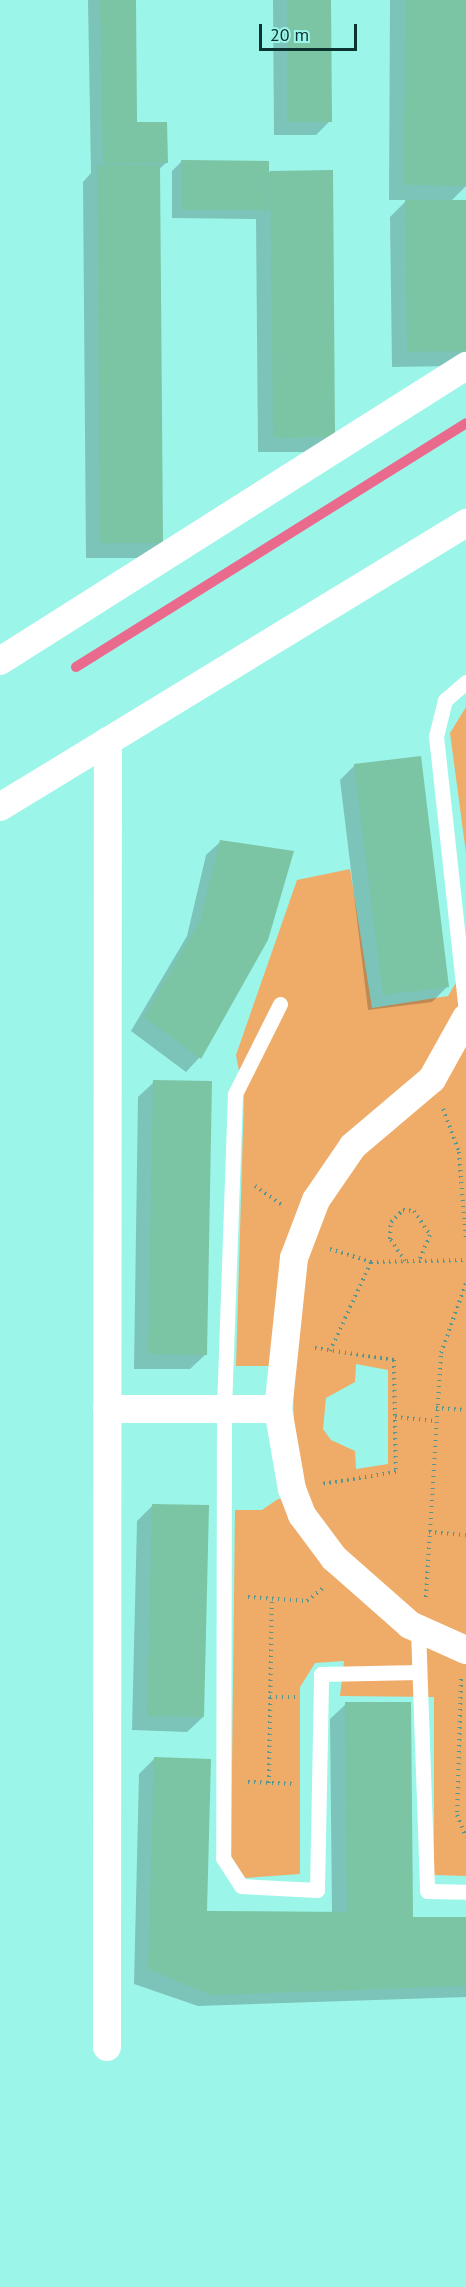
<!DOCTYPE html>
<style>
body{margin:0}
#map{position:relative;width:466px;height:2287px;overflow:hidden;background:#9cf5e9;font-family:"PT Sans",sans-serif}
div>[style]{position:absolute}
.green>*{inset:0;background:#efac69}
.shadow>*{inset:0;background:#0003}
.stream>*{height:10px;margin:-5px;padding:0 5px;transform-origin:5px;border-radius:5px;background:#e96a8d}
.building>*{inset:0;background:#7bc4a4}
.path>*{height:4px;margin-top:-2px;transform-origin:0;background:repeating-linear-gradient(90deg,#56968e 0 1.5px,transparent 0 6px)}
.lane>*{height:15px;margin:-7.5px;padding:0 7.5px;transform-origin:7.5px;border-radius:7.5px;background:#fff}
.street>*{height:28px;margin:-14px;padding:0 14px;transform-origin:14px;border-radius:14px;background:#fff}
span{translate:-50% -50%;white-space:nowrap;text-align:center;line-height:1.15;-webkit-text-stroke:5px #9cf5e9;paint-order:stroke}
.scale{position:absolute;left:259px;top:24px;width:98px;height:27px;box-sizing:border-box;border:3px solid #0c332f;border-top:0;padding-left:8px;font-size:18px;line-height:21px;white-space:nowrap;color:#0c332f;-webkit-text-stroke:4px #9cf5e9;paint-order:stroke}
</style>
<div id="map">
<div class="green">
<i style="clip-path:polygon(466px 707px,466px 853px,450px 733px)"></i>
<i style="clip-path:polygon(evenodd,350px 869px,372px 1008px,448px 996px,466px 966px,466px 1876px,434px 1875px,434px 1697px,340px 1696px,344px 1661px,315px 1663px,300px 1687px,300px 1874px,245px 1878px,231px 1856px,235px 1510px,262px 1510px,278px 1499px,303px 1496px,294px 1447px,293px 1366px,236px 1366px,244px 1097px,236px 1055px,297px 880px,350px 869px,356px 1364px,388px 1370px,388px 1464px,356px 1469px,355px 1451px,331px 1440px,323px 1429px,326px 1398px,355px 1382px,356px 1364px)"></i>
</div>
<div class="shadow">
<i style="clip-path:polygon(88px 0,134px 0,136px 124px,166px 163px,158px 170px,162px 542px,146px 558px,86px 558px,83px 182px,91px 173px)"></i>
<i style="clip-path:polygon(273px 0,330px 0,330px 121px,316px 135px,274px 135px)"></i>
<i style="clip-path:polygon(390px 0,466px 0,466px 186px,451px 201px,466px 242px,466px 353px,452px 366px,392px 367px,390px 217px,407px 200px,389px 200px)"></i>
<i style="clip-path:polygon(181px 162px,271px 172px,333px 437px,318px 452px,258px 452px,256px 219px,172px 218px,172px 171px)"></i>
<i style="clip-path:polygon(355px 765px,447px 987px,432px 1002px,368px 1010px,340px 780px)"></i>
<i style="clip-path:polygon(220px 842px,267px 939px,199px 1058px,186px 1072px,131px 1031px,187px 936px,206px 855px)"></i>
<i style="clip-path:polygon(154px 1082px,206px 1354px,190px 1369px,134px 1369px,138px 1097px)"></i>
<i style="clip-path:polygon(153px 1505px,203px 1717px,187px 1732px,132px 1730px,137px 1521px)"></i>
<i style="clip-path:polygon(346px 1704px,411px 1918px,466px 1918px,466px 1997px,198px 2006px,134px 1984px,139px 1774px,154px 1759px,205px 1915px,332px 1913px,330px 1719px)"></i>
</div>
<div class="stream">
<i style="left:76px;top:667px;width:460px;rotate:-32deg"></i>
</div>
<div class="building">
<i style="clip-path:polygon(100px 0,136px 0,137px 122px,167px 122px,168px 163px,103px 164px)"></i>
<i style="clip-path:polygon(287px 0,331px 0,332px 122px,287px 122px)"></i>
<i style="clip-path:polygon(405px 0,466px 0,466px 186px,404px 185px)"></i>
<i style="clip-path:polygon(181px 160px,269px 161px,269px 210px,181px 210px)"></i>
<i style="clip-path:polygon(97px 165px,160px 165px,163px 543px,100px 543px)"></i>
<i style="clip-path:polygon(333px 170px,335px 437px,273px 438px,270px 171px)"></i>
<i style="clip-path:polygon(405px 200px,466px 200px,466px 351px,407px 352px)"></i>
<i style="clip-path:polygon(421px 756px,449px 987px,383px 995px,354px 764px)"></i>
<i style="clip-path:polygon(220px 840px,294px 851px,268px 940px,201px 1059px,144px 1017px,200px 921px)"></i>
<i style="clip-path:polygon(153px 1080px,212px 1081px,207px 1355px,148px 1354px)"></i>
<i style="clip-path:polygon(152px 1504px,209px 1505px,204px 1717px,147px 1716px)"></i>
<i style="clip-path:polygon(345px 1702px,411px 1702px,413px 1917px,466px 1917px,466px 1986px,211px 1995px,148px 1969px,154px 1757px,211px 1759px,207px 1911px,347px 1912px)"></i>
</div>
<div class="path">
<i style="left:443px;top:1109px;width:46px;rotate:69.6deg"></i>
<i style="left:459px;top:1152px;width:88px;rotate:85.5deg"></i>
<i style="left:255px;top:1186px;width:32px;rotate:35deg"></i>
<i style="left:330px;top:1249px;width:43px;rotate:17.6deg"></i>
<i style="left:371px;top:1262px;width:95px;rotate:-1.2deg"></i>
<i style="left:405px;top:1261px;width:27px;rotate:-124deg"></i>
<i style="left:390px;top:1239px;width:17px;rotate:-87deg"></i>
<i style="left:391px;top:1222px;width:17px;rotate:-45deg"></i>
<i style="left:403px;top:1210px;width:11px;rotate:5deg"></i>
<i style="left:414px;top:1211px;width:29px;rotate:56deg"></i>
<i style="left:430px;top:1235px;width:28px;rotate:113deg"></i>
<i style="left:315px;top:1348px;width:80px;rotate:8.6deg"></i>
<i style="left:394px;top:1360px;width:112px;rotate:89deg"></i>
<i style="left:396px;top:1472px;width:75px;rotate:170.8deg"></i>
<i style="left:330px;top:1351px;width:98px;rotate:-65.3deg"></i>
<i style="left:436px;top:1408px;width:30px;rotate:4deg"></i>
<i style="left:395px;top:1417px;width:39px;rotate:6deg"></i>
<i style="left:429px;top:1532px;width:37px;rotate:5deg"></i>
<i style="left:248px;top:1597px;width:59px;rotate:3.9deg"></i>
<i style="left:307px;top:1601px;width:21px;rotate:-39deg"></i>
<i style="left:426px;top:1597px;width:244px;rotate:-86.5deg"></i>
<i style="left:441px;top:1353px;width:74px;rotate:-70.3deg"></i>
<i style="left:461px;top:1679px;width:136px;rotate:91.7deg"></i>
<i style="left:457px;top:1815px;width:24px;rotate:68deg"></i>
<i style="left:270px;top:1697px;width:27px"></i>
<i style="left:248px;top:1782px;width:46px;rotate:2.5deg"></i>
<i style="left:269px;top:1783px;width:184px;rotate:-89.1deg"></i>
</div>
<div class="lane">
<i style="left:466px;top:682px;width:28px;rotate:139deg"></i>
<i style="left:445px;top:700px;width:37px;rotate:104deg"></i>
<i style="left:436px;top:736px;width:278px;rotate:83.8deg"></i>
<i style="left:280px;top:1004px;width:101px;rotate:116.6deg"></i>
<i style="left:235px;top:1094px;width:315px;rotate:92deg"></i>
<i style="left:224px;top:1409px;width:449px;rotate:90.1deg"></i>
<i style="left:223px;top:1858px;width:33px;rotate:57deg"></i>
<i style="left:241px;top:1886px;width:76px;rotate:3deg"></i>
<i style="left:317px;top:1890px;width:216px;rotate:-88.9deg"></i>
<i style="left:321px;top:1674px;width:98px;rotate:-1.2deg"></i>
<i style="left:418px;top:1629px;width:262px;rotate:88deg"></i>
<i style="left:427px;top:1891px;width:39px;rotate:1deg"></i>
</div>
<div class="street">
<i style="left:0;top:661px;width:552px;rotate:-32.34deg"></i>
<i style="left:0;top:807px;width:546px;rotate:-31.36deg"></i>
<i style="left:466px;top:1018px;width:70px;rotate:119.1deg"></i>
<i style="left:432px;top:1079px;width:104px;rotate:139.7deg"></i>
<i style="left:353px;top:1146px;width:65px;rotate:124.4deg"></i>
<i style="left:316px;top:1200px;width:62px;rotate:110.8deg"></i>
<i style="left:294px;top:1258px;width:152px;rotate:96deg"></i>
<i style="left:278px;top:1409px;width:81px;rotate:80.1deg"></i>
<i style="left:292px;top:1489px;width:28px;rotate:69deg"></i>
<i style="left:302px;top:1515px;width:54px;rotate:53.3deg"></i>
<i style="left:334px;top:1558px;width:101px;rotate:41.4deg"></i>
<i style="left:410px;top:1625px;width:61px;rotate:24.1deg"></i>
<i style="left:107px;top:1409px;width:171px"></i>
<i style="left:107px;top:2047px;width:1306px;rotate:-89.96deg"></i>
</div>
<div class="scale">20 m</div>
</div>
